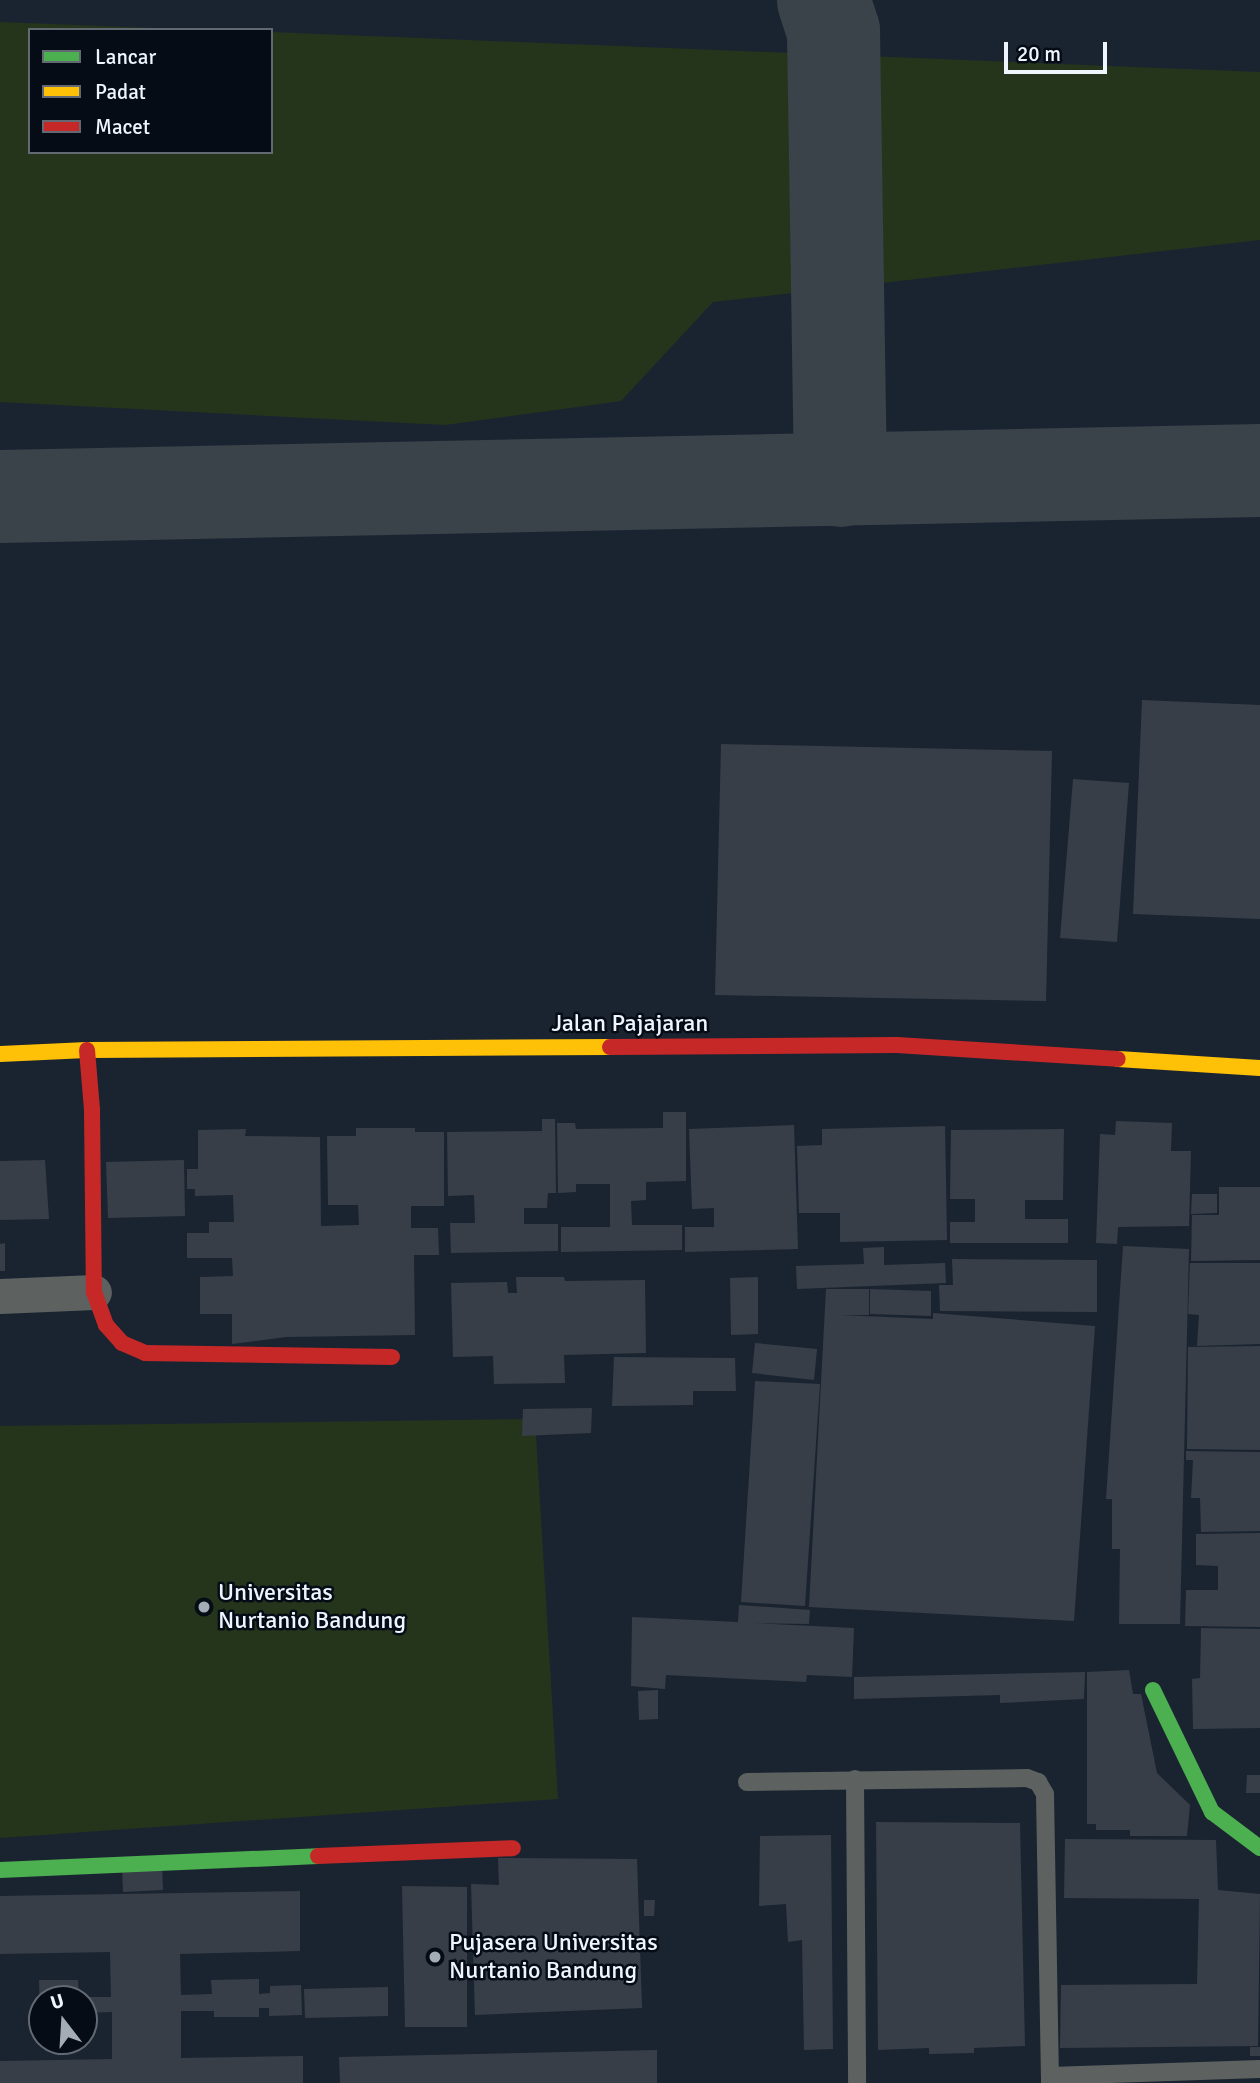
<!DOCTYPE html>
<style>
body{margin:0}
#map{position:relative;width:1260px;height:2083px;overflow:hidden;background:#1a2430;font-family:Signika,sans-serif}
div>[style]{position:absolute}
.green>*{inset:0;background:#24351c}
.taxiway>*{height:93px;margin:-46.5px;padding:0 46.5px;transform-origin:46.5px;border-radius:46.5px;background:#3a424a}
.building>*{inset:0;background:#373e48}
.lane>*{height:18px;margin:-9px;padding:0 9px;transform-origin:9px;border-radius:9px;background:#5d6260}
.street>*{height:35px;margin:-17.5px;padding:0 17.5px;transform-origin:17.5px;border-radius:17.5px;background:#5d6260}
.fast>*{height:16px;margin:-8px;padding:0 8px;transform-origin:8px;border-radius:8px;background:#4caf50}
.slow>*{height:16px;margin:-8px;padding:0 8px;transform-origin:8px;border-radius:8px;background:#ffc107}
.jam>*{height:16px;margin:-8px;padding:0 8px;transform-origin:8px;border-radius:8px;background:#c62828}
.dots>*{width:19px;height:19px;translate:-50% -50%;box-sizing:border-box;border:4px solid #050c15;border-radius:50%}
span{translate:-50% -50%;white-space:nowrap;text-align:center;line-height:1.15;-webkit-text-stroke:5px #050c15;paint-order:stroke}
.street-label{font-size:24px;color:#eef5fe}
.poi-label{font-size:24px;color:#eef5fe}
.left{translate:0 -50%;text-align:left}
.legend{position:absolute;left:28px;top:28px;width:245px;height:126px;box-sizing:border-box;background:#050c15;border:2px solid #626972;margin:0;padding:9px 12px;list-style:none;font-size:21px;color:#eef5fe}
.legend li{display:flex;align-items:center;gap:14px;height:35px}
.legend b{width:35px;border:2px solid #626972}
.north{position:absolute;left:28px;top:1985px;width:70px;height:70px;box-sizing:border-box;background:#050c15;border:2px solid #626972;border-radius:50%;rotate:343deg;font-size:19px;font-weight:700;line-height:28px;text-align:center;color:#eef5fe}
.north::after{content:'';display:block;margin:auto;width:24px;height:32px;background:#a4acb6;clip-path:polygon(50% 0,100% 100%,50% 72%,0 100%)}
.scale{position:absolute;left:1004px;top:42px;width:103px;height:32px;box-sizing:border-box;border:4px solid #eef5fe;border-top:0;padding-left:9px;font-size:21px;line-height:24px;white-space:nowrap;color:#eef5fe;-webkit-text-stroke:5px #050c15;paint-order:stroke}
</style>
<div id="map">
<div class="green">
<i style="clip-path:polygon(0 22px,203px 30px,30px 30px,30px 152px,271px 152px,271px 32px,1260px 72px,1260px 240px,713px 302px,621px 401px,445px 425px,0 402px)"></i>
<i style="clip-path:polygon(535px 1419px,558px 1799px,0 1838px,0 1426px)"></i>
</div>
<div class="taxiway">
<i style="left:823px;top:0;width:33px;rotate:72deg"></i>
<i style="left:833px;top:31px;width:449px;rotate:89.1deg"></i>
<i style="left:0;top:496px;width:1260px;rotate:-1.18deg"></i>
</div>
<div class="building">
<i style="clip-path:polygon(1142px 700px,1260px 705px,1260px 919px,1133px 914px)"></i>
<i style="clip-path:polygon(721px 744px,1052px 751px,1046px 1001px,715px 995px)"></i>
<i style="clip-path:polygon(1073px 779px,1129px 783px,1117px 942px,1060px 938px)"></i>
<i style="clip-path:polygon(663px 1112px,686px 1112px,686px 1181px,646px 1182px,646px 1200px,631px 1201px,632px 1225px,682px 1225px,682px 1250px,561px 1252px,561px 1227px,610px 1227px,610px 1184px,576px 1184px,576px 1192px,558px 1193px,557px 1123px,575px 1123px,576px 1129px,663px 1128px)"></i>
<i style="clip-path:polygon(542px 1119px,555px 1119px,556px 1193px,548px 1193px,547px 1208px,524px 1208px,524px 1224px,558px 1224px,558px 1251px,451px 1253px,450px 1223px,475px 1223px,474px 1195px,448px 1196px,447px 1132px,542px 1131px)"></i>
<i style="clip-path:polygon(1116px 1121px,1172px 1123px,1171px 1151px,1191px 1151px,1189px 1226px,1118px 1227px,1117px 1244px,1096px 1243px,1100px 1134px,1115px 1135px)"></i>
<i style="clip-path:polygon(794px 1125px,798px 1249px,685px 1252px,685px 1227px,714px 1227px,714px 1208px,692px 1209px,689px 1129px)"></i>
<i style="clip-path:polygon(945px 1126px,947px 1240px,840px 1242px,840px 1213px,799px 1213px,797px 1146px,822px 1145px,822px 1129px)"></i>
<i style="clip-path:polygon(356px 1128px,415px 1128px,415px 1132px,444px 1132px,444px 1206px,411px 1206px,411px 1228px,438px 1228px,439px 1255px,414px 1255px,415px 1335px,286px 1337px,232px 1344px,232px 1314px,200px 1314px,200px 1277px,233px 1276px,232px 1258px,187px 1258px,187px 1233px,209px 1233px,209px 1222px,234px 1222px,233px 1195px,195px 1196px,195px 1189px,187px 1189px,187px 1169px,198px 1169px,198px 1130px,246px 1129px,245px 1136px,320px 1137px,321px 1226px,359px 1225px,358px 1205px,328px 1205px,327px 1136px,356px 1136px)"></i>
<i style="clip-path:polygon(1064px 1129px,1063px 1200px,1025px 1200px,1025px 1219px,1068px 1219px,1068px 1243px,950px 1243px,950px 1222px,975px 1222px,975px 1199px,950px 1199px,951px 1130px)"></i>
<i style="clip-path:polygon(45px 1160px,49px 1219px,0 1220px,0 1161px)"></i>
<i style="clip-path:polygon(184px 1160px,185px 1216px,108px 1218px,106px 1162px)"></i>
<i style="clip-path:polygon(1219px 1187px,1260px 1187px,1260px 1260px,1191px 1261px,1192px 1215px,1219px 1215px)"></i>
<i style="clip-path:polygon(1192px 1194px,1217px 1194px,1217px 1213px,1191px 1214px)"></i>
<i style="clip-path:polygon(5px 1243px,5px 1271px,0 1271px,0 1244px)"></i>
<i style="clip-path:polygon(1123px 1246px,1189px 1249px,1180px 1624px,1119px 1624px,1120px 1549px,1112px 1549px,1112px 1499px,1106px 1499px)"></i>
<i style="clip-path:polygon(884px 1247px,884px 1265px,945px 1263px,946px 1283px,797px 1289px,796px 1266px,864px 1264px,863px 1248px)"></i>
<i style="clip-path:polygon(952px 1259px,1097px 1260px,1097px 1312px,940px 1311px,939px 1285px,953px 1285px)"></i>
<i style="clip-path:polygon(1190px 1263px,1260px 1263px,1260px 1344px,1197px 1346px,1199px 1315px,1188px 1314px)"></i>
<i style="clip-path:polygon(516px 1277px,564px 1277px,565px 1281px,645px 1280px,646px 1353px,564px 1355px,565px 1383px,494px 1384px,493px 1356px,453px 1357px,451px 1283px,507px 1282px,508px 1293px,517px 1293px)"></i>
<i style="clip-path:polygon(758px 1277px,758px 1334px,731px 1335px,730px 1278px)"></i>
<i style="clip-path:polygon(826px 1289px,869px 1289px,869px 1315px,840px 1315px,933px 1319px,933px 1313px,1095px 1326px,1074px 1621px,809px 1607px)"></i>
<i style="clip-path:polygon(870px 1289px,931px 1291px,931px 1316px,870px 1314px)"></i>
<i style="clip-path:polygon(755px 1343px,817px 1349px,814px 1380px,752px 1373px)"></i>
<i style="clip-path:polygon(1260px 1346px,1260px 1450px,1187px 1449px,1188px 1347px)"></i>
<i style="clip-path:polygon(614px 1357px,735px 1358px,736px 1391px,693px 1391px,693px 1405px,612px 1406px)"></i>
<i style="clip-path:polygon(755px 1381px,820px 1384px,805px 1606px,741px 1602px)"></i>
<i style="clip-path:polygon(592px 1408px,591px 1433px,522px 1436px,523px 1409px)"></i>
<i style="clip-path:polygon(1186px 1451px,1260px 1452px,1260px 1531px,1201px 1532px,1200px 1498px,1191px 1498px,1193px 1460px,1186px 1460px)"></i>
<i style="clip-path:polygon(1260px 1533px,1260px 1627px,1185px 1626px,1186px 1590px,1218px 1590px,1218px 1566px,1196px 1565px,1196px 1534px)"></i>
<i style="clip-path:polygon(739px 1605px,810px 1610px,809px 1624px,754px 1623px,854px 1628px,852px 1677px,807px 1675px,806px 1682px,666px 1675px,665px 1689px,631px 1686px,632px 1617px,738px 1622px)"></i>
<i style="clip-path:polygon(1201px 1628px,1260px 1629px,1260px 1728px,1193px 1729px,1192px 1679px,1200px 1678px)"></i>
<i style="clip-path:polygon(1129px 1670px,1133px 1694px,1141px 1694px,1157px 1773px,1190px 1805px,1187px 1836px,1130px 1836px,1130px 1830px,1096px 1830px,1096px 1824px,1087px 1824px,1087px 1672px)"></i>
<i style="clip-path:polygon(1085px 1672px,1084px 1699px,1000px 1703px,1000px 1695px,854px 1699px,854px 1677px)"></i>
<i style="clip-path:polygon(658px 1690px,658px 1719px,639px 1720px,638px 1691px)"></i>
<i style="clip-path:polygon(1247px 1775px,1260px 1775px,1260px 1793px,1246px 1793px)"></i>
<i style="clip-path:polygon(876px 1822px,1020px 1823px,1025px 2046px,974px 2048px,974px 2053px,929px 2054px,929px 2048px,878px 2050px)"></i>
<i style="clip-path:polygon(831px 1835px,833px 2049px,804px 2050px,802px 1940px,788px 1942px,786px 1904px,759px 1906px,760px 1836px)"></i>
<i style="clip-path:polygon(1065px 1839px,1216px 1840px,1218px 1890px,1260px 1894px,1258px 2046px,1060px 2048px,1061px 1985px,1197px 1984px,1199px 1899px,1064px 1898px)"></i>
<i style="clip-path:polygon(498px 1858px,637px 1859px,642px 2008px,475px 2015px,471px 1884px,499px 1885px)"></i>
<i style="clip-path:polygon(162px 1864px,163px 1890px,123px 1892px,122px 1865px)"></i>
<i style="clip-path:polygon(402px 1886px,467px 1887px,467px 2027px,405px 2027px)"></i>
<i style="clip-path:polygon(300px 1891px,300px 1951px,180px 1954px,181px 1995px,212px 1994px,211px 1980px,259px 1979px,259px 1994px,270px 1993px,270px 1986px,301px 1985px,302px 2015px,269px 2016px,269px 2008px,259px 2008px,259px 2017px,214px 2017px,214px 2011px,181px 2011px,181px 2058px,303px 2056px,303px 2083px,0 2083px,0 2061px,112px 2059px,112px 2012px,84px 2013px,84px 1997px,111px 1997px,110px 1952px,0 1954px,0 1896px)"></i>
<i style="clip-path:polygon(644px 1900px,655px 1900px,654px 1916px,644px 1916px)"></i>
<i style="clip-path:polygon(39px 1980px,78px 1980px,79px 1999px,42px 1999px,40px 2019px)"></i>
<i style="clip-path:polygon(388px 1987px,388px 2016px,305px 2018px,304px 1989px)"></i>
<i style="clip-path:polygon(1250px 2047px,1260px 2047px,1260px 2056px,1250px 2056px)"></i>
<i style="clip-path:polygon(657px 2050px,657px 2083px,340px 2083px,339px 2057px)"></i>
</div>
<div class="lane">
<i style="left:855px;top:1779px;width:304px;rotate:89.6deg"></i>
<i style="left:747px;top:1782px;width:280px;rotate:-0.8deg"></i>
<i style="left:1027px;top:1778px;width:12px;rotate:20deg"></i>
<i style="left:1038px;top:1782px;width:14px;rotate:60deg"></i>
<i style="left:1045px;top:1794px;width:282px;rotate:89deg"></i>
<i style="left:1050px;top:2083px;width:7px;rotate:-90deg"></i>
<i style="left:1050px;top:2076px;width:210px;rotate:-1.9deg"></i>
</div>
<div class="street">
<i style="left:0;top:1296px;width:94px;rotate:-2.4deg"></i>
</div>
<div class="fast">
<i style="left:1153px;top:1690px;width:136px;rotate:64.2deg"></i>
<i style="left:1212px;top:1812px;width:60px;rotate:36.9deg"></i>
<i style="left:0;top:1870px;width:318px;rotate:-2.5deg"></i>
</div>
<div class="slow">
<i style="left:0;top:1054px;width:87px;rotate:-2.6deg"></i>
<i style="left:87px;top:1050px;width:523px;rotate:-0.33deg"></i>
<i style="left:1118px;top:1059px;width:142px;rotate:3.6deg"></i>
</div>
<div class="jam">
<i style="left:610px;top:1047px;width:287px;rotate:-0.4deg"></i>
<i style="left:897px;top:1045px;width:221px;rotate:3.6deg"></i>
<i style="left:87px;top:1050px;width:60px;rotate:85.2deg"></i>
<i style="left:92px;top:1110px;width:182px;rotate:89.4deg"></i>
<i style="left:94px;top:1292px;width:35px;rotate:70deg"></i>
<i style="left:106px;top:1325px;width:24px;rotate:48deg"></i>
<i style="left:122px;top:1343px;width:25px;rotate:23deg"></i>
<i style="left:145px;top:1353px;width:247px;rotate:0.9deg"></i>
<i style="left:318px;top:1856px;width:195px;rotate:-2.3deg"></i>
</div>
<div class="dots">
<i style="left:204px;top:1607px;background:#a4acb6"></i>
<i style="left:435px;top:1957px;background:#a4acb6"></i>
</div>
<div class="street-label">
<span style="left:630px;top:1024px">Jalan Pajajaran</span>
</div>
<div class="poi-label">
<span class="left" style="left:218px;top:1607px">Universitas<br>Nurtanio Bandung</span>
<span class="left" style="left:449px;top:1957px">Pujasera Universitas<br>Nurtanio Bandung</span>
</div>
<ul class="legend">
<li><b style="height:9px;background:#4caf50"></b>Lancar</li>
<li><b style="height:9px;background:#ffc107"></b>Padat</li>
<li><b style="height:9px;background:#c62828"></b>Macet</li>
</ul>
<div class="north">U</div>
<div class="scale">20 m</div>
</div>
